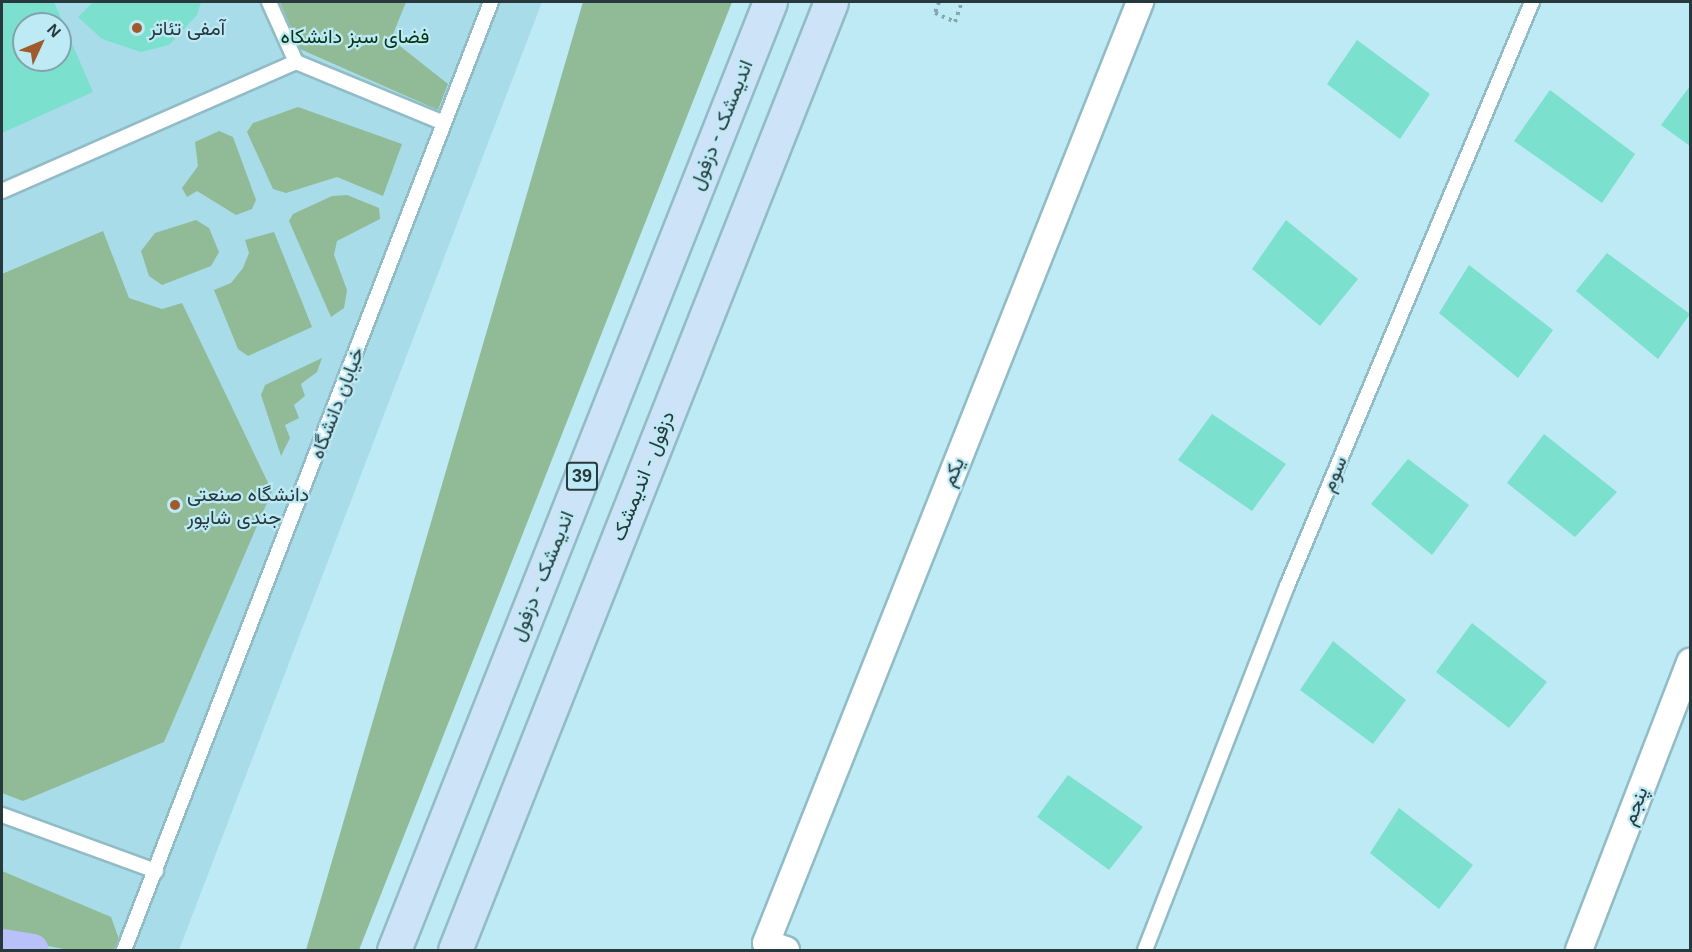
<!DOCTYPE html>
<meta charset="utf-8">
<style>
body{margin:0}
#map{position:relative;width:1692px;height:952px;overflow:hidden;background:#bdeaf4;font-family:Arial,Vazirmatn,sans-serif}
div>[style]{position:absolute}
.built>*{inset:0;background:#a8dce8}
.green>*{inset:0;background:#90bb96}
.canal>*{height:33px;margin:-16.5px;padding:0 16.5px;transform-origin:16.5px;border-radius:16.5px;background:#b8c1f9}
.building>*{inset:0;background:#7ce0ce}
.path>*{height:4px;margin-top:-2px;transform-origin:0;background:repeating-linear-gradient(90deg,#84a7af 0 3px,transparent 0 7.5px)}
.roads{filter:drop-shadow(2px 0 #91bcc6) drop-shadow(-2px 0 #91bcc6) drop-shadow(0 2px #91bcc6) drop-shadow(0 -2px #91bcc6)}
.lane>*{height:14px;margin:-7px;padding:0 7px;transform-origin:7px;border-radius:7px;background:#fff}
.street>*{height:26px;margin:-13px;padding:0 13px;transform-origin:13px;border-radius:13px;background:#fff}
.primary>*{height:33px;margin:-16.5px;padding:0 16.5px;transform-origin:16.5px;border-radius:16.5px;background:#cce3f8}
.dots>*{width:16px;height:16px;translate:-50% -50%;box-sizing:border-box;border:3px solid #bdeaf4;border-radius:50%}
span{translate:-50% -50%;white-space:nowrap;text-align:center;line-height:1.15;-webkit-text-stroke:4.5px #bdeaf4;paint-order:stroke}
.shield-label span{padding:2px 4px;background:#bdeaf4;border:2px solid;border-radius:4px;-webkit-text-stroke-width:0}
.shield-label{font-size:18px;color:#27393d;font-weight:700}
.poi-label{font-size:20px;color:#27393d}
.left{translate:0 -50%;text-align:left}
.park-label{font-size:20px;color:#043412}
.street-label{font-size:20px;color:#27393d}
.frame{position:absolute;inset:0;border:3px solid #27393d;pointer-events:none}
.north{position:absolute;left:12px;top:12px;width:60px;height:60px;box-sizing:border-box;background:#bdeaf4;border:2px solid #81a3ab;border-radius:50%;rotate:46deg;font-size:16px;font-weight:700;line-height:24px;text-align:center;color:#27393d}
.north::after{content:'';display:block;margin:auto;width:21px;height:27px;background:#9f5a2d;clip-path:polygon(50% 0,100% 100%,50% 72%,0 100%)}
</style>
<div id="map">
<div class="built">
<i style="clip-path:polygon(evenodd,2px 2px,542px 2px,179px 950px,2px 950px,2px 2px,24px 24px,60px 24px,60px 60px,24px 60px,24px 24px)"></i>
</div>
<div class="green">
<i style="clip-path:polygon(280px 2px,406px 2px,391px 39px,448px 84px,438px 110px,300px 49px)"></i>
<i style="clip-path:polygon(583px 2px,732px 2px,359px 950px,306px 950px)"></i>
<i style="clip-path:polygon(298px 107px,402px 144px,383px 196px,337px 177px,286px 193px,273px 189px,247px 132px,253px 123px)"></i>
<i style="clip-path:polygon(219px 131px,233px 137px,256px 200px,252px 209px,236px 215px,197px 191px,187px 197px,182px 188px,198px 166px,195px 142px)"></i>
<i style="clip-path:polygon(347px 195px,379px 208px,380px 219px,337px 241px,334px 255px,347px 290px,344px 308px,331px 317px,289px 221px,293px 214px,332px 196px)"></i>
<i style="clip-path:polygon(196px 220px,209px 228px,219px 252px,211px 266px,162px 285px,149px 276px,141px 251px,155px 233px)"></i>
<i style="clip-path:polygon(103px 231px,129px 298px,162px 309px,182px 303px,272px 491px,164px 742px,23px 801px,2px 793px,2px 274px)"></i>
<i style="clip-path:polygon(274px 232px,312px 327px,248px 356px,238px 349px,214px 290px,231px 283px,243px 268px,249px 253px,245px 240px)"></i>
<i style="clip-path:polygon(322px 358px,317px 372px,301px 384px,305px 396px,294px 405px,299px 418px,285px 425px,290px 438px,281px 456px,261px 395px,265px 385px)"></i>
<i style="clip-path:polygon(2px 871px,111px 917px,120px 942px,113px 950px,69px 950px,2px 937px)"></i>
</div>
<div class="canal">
<i style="left:2px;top:945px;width:30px;rotate:9deg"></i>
</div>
<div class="building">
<i style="clip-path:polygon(evenodd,2px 2px,54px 2px,93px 92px,2px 133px,2px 2px,24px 24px,60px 24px,60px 60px,24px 60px,24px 24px)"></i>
<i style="clip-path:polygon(93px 2px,201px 2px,197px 15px,169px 45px,141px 52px,102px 39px,78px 17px)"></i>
<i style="clip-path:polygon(1357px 40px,1430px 94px,1400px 139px,1327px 84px)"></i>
<i style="clip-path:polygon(1690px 86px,1690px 146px,1661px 125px)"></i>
<i style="clip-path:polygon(1550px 90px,1635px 154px,1602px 203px,1514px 141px)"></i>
<i style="clip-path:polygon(1286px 220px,1358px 279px,1320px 326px,1252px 269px)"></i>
<i style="clip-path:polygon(1607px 253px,1690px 314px,1658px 359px,1576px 291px)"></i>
<i style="clip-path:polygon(1469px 265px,1553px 330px,1518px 378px,1439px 313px)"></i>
<i style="clip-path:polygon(1212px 414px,1286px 464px,1252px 511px,1178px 460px)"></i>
<i style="clip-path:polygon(1544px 434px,1617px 492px,1575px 537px,1507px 483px)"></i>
<i style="clip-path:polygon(1408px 459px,1469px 505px,1432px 555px,1371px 504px)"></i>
<i style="clip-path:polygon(1472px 623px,1547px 682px,1509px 728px,1436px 672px)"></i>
<i style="clip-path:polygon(1333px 641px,1406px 700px,1373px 744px,1300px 690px)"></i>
<i style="clip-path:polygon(1068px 775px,1143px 827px,1109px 870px,1037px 817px)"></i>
<i style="clip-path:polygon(1399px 808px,1473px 865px,1439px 909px,1370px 853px)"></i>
</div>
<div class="path">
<i style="left:939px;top:2px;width:12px;rotate:110deg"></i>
<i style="left:935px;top:13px;width:22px;rotate:24deg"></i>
<i style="left:955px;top:22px;width:21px;rotate:-71deg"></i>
</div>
<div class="roads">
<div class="lane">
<i style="left:269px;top:2px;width:66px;rotate:65.8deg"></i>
<i style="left:2px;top:191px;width:321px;rotate:-23.7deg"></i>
<i style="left:296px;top:62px;width:160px;rotate:22.4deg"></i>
<i style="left:2px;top:815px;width:164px;rotate:20deg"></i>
<i style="left:124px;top:950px;width:1017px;rotate:-68.84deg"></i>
<i style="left:1145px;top:950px;width:391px;rotate:-68.7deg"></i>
<i style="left:1287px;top:586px;width:633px;rotate:-67.24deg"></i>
</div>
<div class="street">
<i style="left:786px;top:950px;width:21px;rotate:-161deg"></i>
<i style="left:766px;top:943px;width:1013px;rotate:-68.32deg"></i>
<i style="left:1579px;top:950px;width:309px;rotate:-68.9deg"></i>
</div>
<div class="primary">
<i style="left:394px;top:950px;width:1020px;rotate:-68.37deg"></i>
<i style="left:455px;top:950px;width:1020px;rotate:-68.37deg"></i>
</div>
</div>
<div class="dots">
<i style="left:137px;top:28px;background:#9f5a2d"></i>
<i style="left:175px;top:505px;background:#9f5a2d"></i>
</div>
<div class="shield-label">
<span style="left:582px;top:476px">39</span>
</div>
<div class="poi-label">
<span class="left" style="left:149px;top:28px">آمفی تئاتر</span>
<span class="left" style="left:187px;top:506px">دانشگاه صنعتی<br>جندی شاپور</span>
</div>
<div class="park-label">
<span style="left:355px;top:36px">فضای سبز دانشکاه</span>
</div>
<div class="street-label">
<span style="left:721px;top:125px;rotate:-68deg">اندیمشک - دزفول</span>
<span style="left:337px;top:403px;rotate:-69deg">خیابان دانشگاه</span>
<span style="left:953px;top:472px;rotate:-68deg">یکم</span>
<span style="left:1334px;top:474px;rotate:-67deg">سوم</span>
<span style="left:643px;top:476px;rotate:-68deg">دزفول - اندیمشک</span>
<span style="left:542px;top:576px;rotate:-68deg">اندیمشک - دزفول</span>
<span style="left:1635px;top:806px;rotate:-69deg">پنجم</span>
</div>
<div class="frame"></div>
<div class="north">N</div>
</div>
